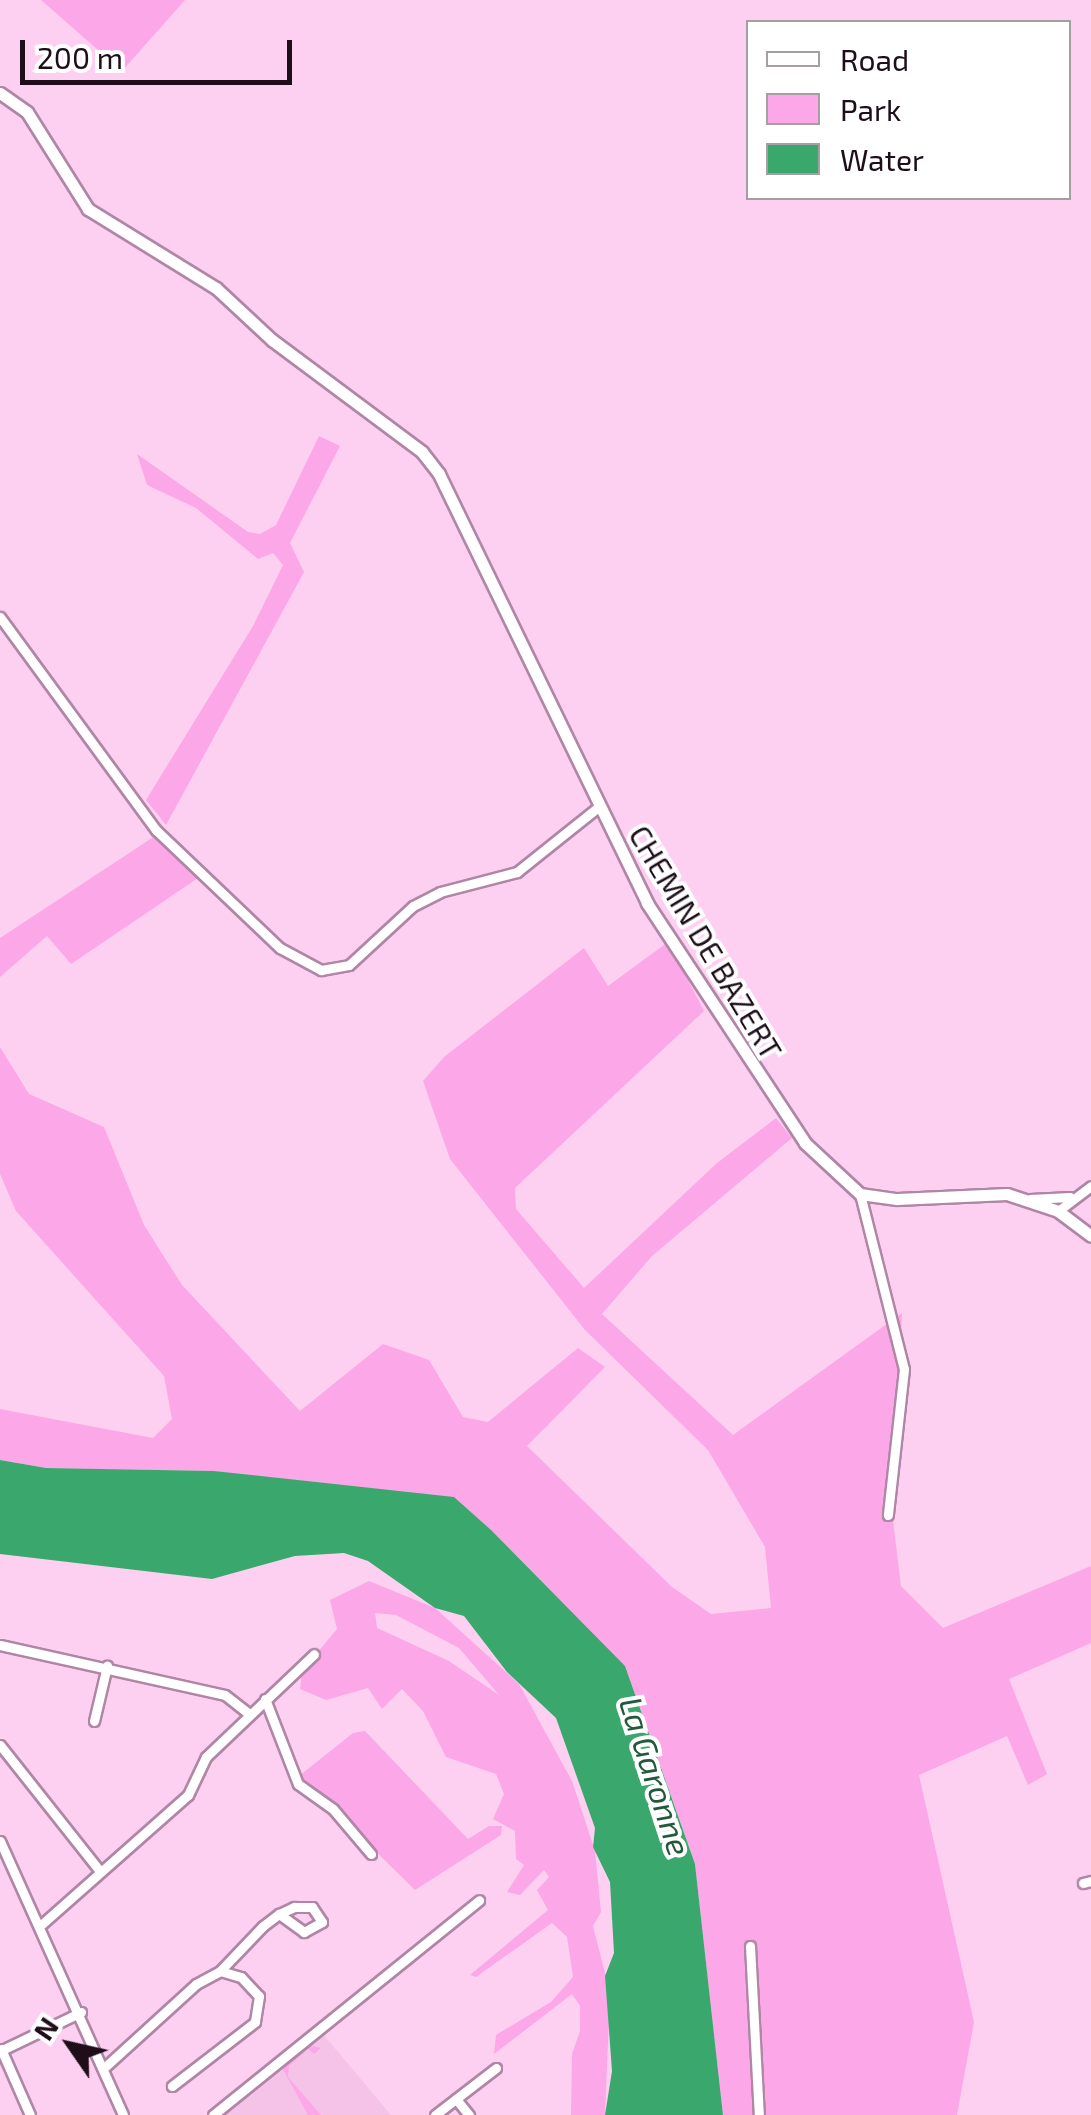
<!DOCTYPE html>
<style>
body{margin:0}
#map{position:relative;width:1091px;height:2115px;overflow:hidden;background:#fdd0f1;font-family:"Exo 2",sans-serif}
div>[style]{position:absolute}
.built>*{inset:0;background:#f6c3e8}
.green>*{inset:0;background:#fca7e7}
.water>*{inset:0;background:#3aa86d}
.roads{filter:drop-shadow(2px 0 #b086a5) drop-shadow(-2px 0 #b086a5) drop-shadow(0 2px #b086a5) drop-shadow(0 -2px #b086a5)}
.minor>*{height:9px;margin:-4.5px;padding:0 4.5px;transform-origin:4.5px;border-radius:4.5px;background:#fff}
.tertiary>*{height:11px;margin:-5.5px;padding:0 5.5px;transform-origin:5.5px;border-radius:5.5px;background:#fff}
span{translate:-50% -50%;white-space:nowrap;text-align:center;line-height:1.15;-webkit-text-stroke:8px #fff;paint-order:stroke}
.street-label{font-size:30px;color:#1d0e1a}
.water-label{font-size:32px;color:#21593a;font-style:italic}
.legend{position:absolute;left:746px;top:20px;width:325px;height:180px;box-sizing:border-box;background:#fff;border:2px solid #a59fa3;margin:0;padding:12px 18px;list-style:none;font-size:30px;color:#1d0e1a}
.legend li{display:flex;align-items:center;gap:20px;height:50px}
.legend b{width:50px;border:2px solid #a59fa3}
.north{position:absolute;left:20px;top:1995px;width:100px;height:100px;-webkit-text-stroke:8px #fff;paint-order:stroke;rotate:304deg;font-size:28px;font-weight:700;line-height:40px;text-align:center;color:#1d0e1a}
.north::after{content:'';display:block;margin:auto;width:35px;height:45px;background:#1d0e1a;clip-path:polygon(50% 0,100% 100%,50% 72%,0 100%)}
.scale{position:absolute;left:20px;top:40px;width:272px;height:45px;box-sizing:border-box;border:5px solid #1d0e1a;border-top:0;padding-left:12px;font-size:30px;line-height:35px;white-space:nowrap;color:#1d0e1a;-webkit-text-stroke:8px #fff;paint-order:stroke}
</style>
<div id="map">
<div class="built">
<i style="clip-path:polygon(323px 2034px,391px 2115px,220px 2115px)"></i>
</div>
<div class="green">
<i style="clip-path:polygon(41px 0,185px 0,122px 71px)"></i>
<i style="clip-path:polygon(319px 436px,340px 446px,290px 543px,304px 572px,166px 825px,146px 800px,253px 626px,283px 565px,273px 553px,258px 559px,196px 508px,147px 485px,137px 454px,248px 532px,260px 534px,276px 525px)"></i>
<i style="clip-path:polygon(155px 836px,201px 876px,71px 964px,47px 936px,0 977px,0 938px)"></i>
<i style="clip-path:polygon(668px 942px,704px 1011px,515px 1188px,516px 1209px,584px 1288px,717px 1163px,776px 1118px,792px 1138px,652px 1256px,602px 1314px,733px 1435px,902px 1313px,892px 1512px,901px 1586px,943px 1628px,1091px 1566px,1091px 1643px,1009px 1679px,1047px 1774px,1028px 1785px,1007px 1736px,919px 1775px,974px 2022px,957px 2115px,723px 2115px,695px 1864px,625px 1666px,298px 1484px,214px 1471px,46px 1468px,0 1460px,0 1409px,153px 1438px,172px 1419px,164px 1376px,16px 1211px,0 1174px,0 1047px,29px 1094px,104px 1127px,144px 1225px,182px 1285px,300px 1411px,383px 1344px,429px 1360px,463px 1417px,488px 1422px,578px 1348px,605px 1367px,527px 1446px,672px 1587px,711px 1614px,771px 1608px,765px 1547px,708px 1450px,585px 1330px,450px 1159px,423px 1081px,444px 1057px,584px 948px,608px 986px)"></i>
<i style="clip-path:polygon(evenodd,369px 1581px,435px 1608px,519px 1684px,572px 1781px,595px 1851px,601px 1912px,593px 1926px,610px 1993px,605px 2115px,571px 2115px,572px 2054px,580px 2031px,580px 2006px,572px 1994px,494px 2054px,496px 2035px,551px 2002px,573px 1977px,567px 1937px,552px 1923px,476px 1977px,470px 1975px,548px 1910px,537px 1890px,549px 1877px,544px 1870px,520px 1895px,507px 1892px,524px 1865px,516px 1859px,515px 1831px,493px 1819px,504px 1794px,496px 1774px,446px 1757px,423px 1711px,402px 1689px,382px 1709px,368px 1688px,326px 1700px,300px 1689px,302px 1671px,337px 1629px,330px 1600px,369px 1581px,375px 1613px,396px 1615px,459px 1648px,499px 1695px,449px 1661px,377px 1628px,375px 1613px)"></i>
<i style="clip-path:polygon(365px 1731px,468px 1839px,489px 1826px,502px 1826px,501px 1835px,415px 1890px,299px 1776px,353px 1733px)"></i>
<i style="clip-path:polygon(308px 2045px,321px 2048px,314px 2054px,308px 2049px,289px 2066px,288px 2077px,321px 2115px,308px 2115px,281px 2066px)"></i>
</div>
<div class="water">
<i style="clip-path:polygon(0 1460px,46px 1468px,214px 1471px,454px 1497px,491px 1530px,625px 1666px,695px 1864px,723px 2115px,605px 2115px,612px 2071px,605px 1976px,614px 1953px,610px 1882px,593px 1847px,595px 1828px,556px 1718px,507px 1672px,464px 1616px,435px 1608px,368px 1561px,344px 1553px,295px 1556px,212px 1579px,0 1554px)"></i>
</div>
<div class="roads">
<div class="minor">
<i style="left:0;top:617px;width:264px;rotate:53.8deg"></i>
<i style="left:156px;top:830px;width:171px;rotate:43.6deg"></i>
<i style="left:280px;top:948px;width:47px;rotate:28.2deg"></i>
<i style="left:321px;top:970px;width:28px;rotate:-10deg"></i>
<i style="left:349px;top:965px;width:87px;rotate:-42.7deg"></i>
<i style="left:413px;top:906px;width:30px;rotate:-27deg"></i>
<i style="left:440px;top:892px;width:80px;rotate:-14.6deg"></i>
<i style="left:517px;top:872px;width:104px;rotate:-38.7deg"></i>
<i style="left:860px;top:1194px;width:180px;rotate:75.9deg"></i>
<i style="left:904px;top:1369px;width:147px;rotate:96.3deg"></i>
<i style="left:1030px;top:1199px;width:40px;rotate:-2.9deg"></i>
<i style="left:1058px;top:1211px;width:41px;rotate:-37.1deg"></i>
<i style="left:0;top:1645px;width:230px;rotate:12.5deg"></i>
<i style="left:225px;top:1695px;width:31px;rotate:38deg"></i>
<i style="left:265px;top:1699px;width:91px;rotate:68.8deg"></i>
<i style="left:298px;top:1784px;width:43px;rotate:35.5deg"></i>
<i style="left:333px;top:1809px;width:59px;rotate:49.8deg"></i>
<i style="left:94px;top:1721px;width:57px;rotate:-76.7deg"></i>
<i style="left:0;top:1745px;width:161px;rotate:51.6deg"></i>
<i style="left:0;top:1841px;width:300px;rotate:65.8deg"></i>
<i style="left:1083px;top:1883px;width:8px;rotate:-14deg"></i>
<i style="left:42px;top:1924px;width:195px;rotate:-41.5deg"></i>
<i style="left:188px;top:1795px;width:42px;rotate:-64.7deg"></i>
<i style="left:206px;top:1757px;width:149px;rotate:-43.6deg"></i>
<i style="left:750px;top:1946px;width:169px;rotate:87deg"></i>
<i style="left:220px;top:1971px;width:62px;rotate:-46.3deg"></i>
<i style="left:263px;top:1926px;width:20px;rotate:-37deg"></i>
<i style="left:279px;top:1914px;width:17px;rotate:-25deg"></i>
<i style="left:294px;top:1907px;width:18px"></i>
<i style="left:312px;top:1907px;width:18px;rotate:56deg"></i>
<i style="left:322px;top:1922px;width:21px;rotate:151deg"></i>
<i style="left:304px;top:1932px;width:31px;rotate:-144deg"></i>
<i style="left:1px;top:2049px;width:72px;rotate:66.3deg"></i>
<i style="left:0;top:2051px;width:90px;rotate:-25.7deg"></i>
<i style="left:106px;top:2066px;width:122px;rotate:-42.3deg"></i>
<i style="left:196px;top:1984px;width:27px;rotate:-28deg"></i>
<i style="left:220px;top:1971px;width:22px;rotate:16deg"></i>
<i style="left:241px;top:1977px;width:26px;rotate:47deg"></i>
<i style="left:259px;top:1996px;width:26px;rotate:99deg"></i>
<i style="left:255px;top:2022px;width:105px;rotate:142.4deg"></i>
<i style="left:456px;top:2099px;width:21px;rotate:51deg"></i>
<i style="left:213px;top:2115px;width:342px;rotate:-38.9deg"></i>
<i style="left:435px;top:2115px;width:77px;rotate:-37.6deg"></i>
</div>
<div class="tertiary">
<i style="left:0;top:93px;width:33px;rotate:35deg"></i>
<i style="left:27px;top:112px;width:115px;rotate:57.8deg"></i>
<i style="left:88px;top:209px;width:150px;rotate:31.7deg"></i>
<i style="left:216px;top:288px;width:76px;rotate:42.9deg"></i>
<i style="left:272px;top:340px;width:187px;rotate:36.7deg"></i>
<i style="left:422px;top:452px;width:28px;rotate:52deg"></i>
<i style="left:439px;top:474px;width:477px;rotate:64.1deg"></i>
<i style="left:647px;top:903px;width:287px;rotate:56.6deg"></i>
<i style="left:805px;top:1143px;width:75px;rotate:42.8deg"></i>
<i style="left:860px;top:1194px;width:37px;rotate:8deg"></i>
<i style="left:897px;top:1199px;width:110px;rotate:-2.6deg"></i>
<i style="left:1007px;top:1194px;width:54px;rotate:18.4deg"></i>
<i style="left:1058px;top:1211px;width:41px;rotate:37.1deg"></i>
</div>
</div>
<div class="street-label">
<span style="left:706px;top:942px;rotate:59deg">CHEMIN DE BAZERT</span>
</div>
<div class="water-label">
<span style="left:656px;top:1776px;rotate:72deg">La Garonne</span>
</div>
<ul class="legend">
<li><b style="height:12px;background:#fff"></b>Road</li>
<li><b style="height:28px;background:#fca7e7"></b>Park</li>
<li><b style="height:28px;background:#3aa86d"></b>Water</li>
</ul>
<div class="north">N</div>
<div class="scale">200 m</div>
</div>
